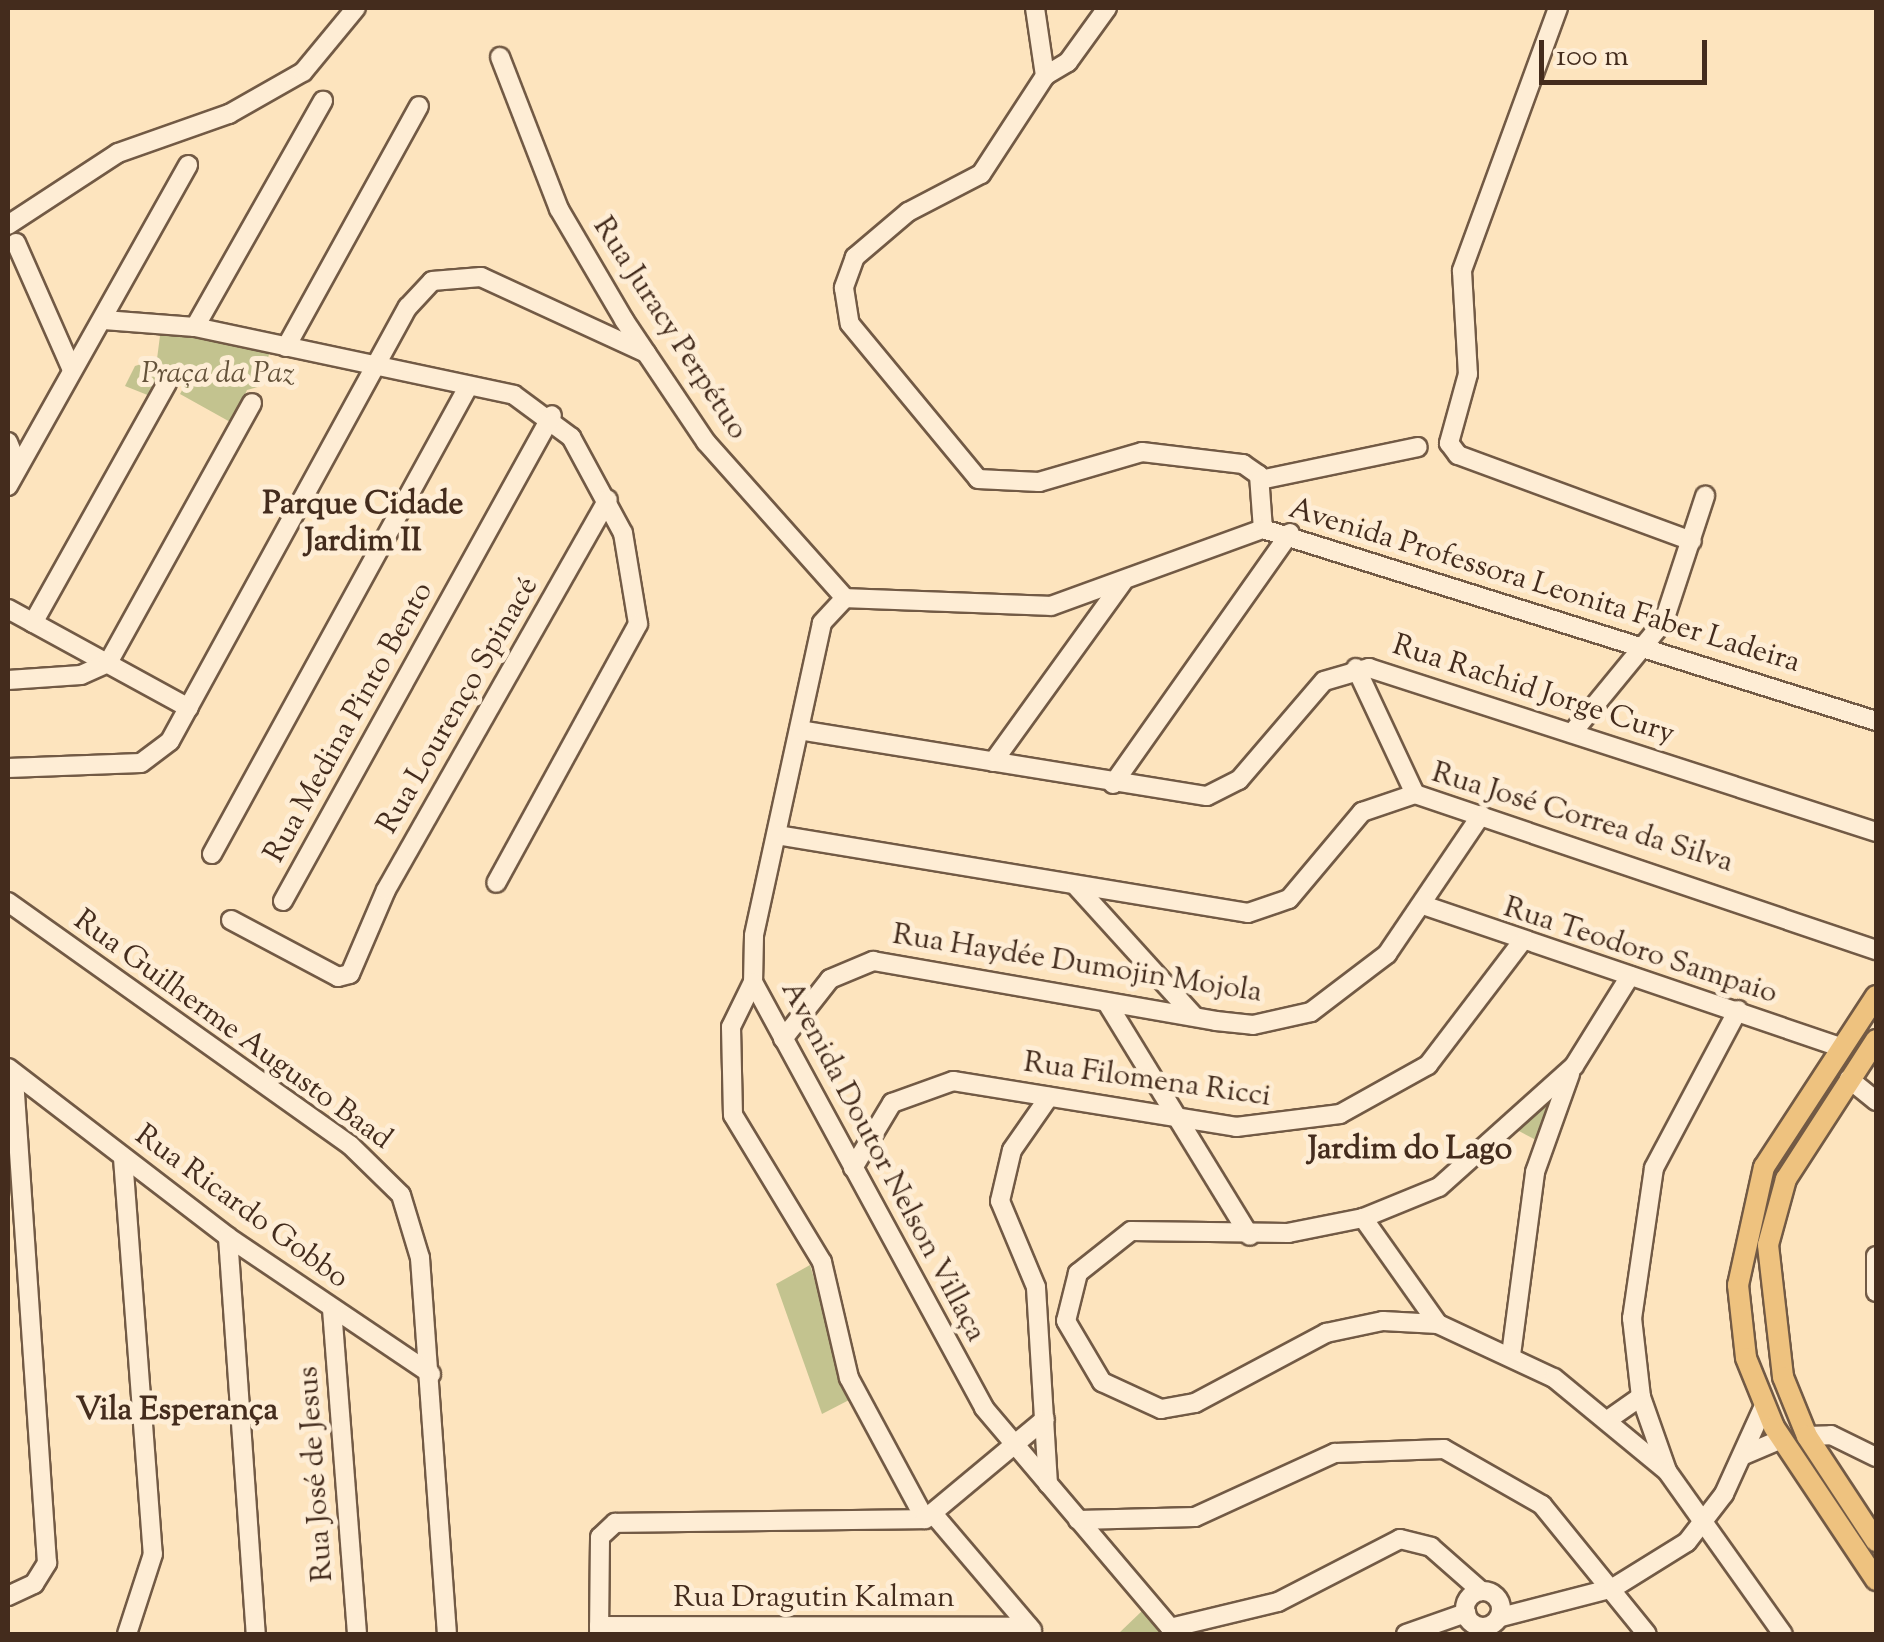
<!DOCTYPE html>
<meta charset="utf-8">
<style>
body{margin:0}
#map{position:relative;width:1884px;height:1642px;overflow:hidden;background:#fde4be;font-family:"Sorts Mill Goudy",serif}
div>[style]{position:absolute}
.green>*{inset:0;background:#c3c38f}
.roads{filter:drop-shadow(2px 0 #725a45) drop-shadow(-2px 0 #725a45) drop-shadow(0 2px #725a45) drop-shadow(0 -2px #725a45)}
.minor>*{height:18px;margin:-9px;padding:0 9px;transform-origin:9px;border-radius:9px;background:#feedd5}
.minor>.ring{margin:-9px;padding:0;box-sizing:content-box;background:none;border:18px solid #feedd5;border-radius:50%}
.major>*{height:20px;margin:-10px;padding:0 10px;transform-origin:10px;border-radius:10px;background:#eec27f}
span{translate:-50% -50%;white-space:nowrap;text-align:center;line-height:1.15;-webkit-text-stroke:10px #feedd5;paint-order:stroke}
.street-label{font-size:30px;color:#442c1d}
.park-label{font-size:30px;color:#64523a;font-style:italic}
.neighbourhood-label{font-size:32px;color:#442c1d;font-weight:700}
.frame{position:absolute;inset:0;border:10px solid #442c1d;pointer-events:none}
.scale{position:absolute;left:1539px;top:40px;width:168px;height:45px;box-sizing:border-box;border:5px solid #442c1d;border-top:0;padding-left:12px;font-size:30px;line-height:35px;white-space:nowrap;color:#442c1d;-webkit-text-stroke:8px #feedd5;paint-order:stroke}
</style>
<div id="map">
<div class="green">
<i style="clip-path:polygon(161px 328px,269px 354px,261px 386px,247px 390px,232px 423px,180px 394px,187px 381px,168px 364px,150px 396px,125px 386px,135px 366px,157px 359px)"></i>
<i style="clip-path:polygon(1550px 1099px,1536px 1140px,1517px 1130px)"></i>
<i style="clip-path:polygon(810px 1265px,851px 1399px,822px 1414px,776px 1284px)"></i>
<i style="clip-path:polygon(1143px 1610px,1160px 1634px,1118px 1634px)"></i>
</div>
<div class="roads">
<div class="minor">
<i style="left:1035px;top:8px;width:69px;rotate:81.6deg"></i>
<i style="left:1107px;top:8px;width:67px;rotate:125.8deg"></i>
<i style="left:1068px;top:62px;width:27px;rotate:149deg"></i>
<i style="left:1045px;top:76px;width:117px;rotate:123.1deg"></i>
<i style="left:981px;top:174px;width:82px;rotate:152.5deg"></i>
<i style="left:908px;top:212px;width:70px;rotate:139.7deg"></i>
<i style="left:855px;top:257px;width:33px;rotate:110deg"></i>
<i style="left:844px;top:288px;width:36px;rotate:81deg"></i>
<i style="left:850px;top:324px;width:201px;rotate:50.4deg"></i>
<i style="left:978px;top:479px;width:61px;rotate:2.8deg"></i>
<i style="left:1039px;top:482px;width:107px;rotate:-16.2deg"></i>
<i style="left:1142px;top:452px;width:102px;rotate:6.8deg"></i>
<i style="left:1243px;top:464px;width:19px;rotate:35deg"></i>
<i style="left:1259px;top:475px;width:54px;rotate:85.8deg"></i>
<i style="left:1558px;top:8px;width:280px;rotate:110.1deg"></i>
<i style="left:1462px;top:271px;width:103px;rotate:86.7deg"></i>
<i style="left:1468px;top:374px;width:72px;rotate:105.4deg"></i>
<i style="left:1449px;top:443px;width:15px;rotate:53deg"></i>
<i style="left:1458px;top:455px;width:249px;rotate:20.2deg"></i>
<i style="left:500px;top:57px;width:163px;rotate:68.8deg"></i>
<i style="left:559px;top:209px;width:129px;rotate:59.6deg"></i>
<i style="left:624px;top:320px;width:147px;rotate:56.1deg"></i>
<i style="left:706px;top:442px;width:209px;rotate:48.3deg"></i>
<i style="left:8px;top:225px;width:131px;rotate:-33.2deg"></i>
<i style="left:118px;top:153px;width:118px;rotate:-19.4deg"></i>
<i style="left:229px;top:114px;width:85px;rotate:-29.6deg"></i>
<i style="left:303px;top:72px;width:83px;rotate:-50.4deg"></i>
<i style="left:16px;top:243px;width:139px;rotate:66.2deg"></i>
<i style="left:104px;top:320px;width:91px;rotate:4.4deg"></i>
<i style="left:195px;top:327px;width:326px;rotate:12deg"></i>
<i style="left:514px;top:395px;width:71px;rotate:36.4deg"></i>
<i style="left:571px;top:437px;width:109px;rotate:61.6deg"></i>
<i style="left:623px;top:533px;width:92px;rotate:80.6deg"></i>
<i style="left:638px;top:624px;width:295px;rotate:118.7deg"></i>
<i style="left:195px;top:327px;width:260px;rotate:-60.5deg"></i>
<i style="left:286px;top:347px;width:275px;rotate:-61.1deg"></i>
<i style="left:8px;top:442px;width:27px;rotate:68deg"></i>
<i style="left:1260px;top:480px;width:161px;rotate:-11.8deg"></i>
<i style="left:8px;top:486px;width:368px;rotate:-60.7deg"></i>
<i style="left:845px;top:598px;width:34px;rotate:133deg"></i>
<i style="left:822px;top:623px;width:320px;rotate:102.3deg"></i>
<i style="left:754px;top:936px;width:46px;rotate:91.2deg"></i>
<i style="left:753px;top:982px;width:485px;rotate:61.5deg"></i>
<i style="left:984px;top:1408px;width:297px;rotate:49.7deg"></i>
<i style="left:845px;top:598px;width:206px;rotate:2.2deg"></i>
<i style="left:1051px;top:606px;width:226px;rotate:-20deg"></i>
<i style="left:1263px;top:529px;width:642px;rotate:17.39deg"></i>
<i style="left:8px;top:609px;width:206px;rotate:28.7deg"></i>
<i style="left:33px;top:623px;width:275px;rotate:-60.8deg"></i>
<i style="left:1356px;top:668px;width:139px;rotate:64.9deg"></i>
<i style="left:8px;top:680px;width:73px;rotate:-3.9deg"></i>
<i style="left:81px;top:675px;width:30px;rotate:-24deg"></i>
<i style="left:108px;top:663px;width:297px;rotate:-61deg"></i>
<i style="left:799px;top:730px;width:413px;rotate:9.2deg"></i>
<i style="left:1207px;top:796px;width:36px;rotate:-27deg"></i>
<i style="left:1239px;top:780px;width:130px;rotate:-49.4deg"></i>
<i style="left:1324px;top:681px;width:47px;rotate:-16.1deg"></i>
<i style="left:1369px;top:668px;width:533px;rotate:17.92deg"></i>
<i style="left:1572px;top:733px;width:145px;rotate:-50.6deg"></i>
<i style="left:1664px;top:621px;width:132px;rotate:-71.8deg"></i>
<i style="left:993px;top:762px;width:222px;rotate:-54.2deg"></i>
<i style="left:8px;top:768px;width:133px;rotate:-2.2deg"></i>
<i style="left:141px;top:763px;width:36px;rotate:-37deg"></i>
<i style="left:170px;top:741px;width:495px;rotate:-61.3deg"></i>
<i style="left:408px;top:307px;width:35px;rotate:-47deg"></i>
<i style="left:432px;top:281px;width:49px;rotate:-4.7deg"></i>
<i style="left:481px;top:277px;width:182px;rotate:24.7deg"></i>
<i style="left:1113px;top:784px;width:307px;rotate:-54.8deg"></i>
<i style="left:777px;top:835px;width:477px;rotate:9.4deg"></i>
<i style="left:1248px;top:913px;width:43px;rotate:-18.9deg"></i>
<i style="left:1289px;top:899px;width:114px;rotate:-50deg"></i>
<i style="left:1362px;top:812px;width:56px;rotate:-18.8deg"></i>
<i style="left:1415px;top:794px;width:487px;rotate:18.7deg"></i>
<i style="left:212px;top:854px;width:533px;rotate:-61.27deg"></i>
<i style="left:1077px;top:887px;width:174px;rotate:47.8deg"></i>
<i style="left:283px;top:901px;width:555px;rotate:-61.04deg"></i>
<i style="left:8px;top:902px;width:420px;rotate:35.4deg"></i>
<i style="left:350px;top:1145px;width:71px;rotate:44.4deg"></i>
<i style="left:401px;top:1195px;width:66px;rotate:73.2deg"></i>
<i style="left:420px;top:1258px;width:377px;rotate:85.9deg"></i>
<i style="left:1423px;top:905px;width:441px;rotate:18.8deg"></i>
<i style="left:231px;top:920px;width:121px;rotate:28deg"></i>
<i style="left:338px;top:977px;width:12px;rotate:-14deg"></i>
<i style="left:350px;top:974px;width:91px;rotate:-66.8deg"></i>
<i style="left:386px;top:890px;width:449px;rotate:-60.4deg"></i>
<i style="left:1630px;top:976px;width:106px;rotate:121.9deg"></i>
<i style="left:1574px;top:1066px;width:181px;rotate:138.1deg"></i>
<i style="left:1439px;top:1187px;width:82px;rotate:157.8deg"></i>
<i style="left:1363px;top:1218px;width:76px;rotate:168.7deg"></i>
<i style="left:1288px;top:1233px;width:157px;rotate:-179.3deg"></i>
<i style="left:1131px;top:1231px;width:68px;rotate:141.6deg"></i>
<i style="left:1078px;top:1273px;width:49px;rotate:104deg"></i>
<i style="left:1066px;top:1321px;width:71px;rotate:59.5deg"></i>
<i style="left:1102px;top:1382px;width:65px;rotate:24.6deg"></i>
<i style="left:1161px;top:1409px;width:35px;rotate:-10deg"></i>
<i style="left:1195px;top:1403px;width:149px;rotate:-28.1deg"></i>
<i style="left:1326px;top:1333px;width:58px;rotate:-11.9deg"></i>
<i style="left:1383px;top:1321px;width:55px;rotate:3.1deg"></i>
<i style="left:1438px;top:1324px;width:128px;rotate:25deg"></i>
<i style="left:1554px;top:1378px;width:146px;rotate:39.5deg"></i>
<i style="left:753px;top:982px;width:50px;rotate:116.1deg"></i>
<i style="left:731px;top:1027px;width:88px;rotate:88.7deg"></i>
<i style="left:733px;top:1115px;width:172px;rotate:58.8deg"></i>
<i style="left:822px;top:1262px;width:119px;rotate:76.9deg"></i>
<i style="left:849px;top:1378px;width:160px;rotate:61.7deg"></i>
<i style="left:1107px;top:1003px;width:273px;rotate:58.5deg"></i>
<i style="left:1738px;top:1010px;width:179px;rotate:118deg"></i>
<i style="left:1654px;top:1168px;width:152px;rotate:98.3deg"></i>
<i style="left:1632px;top:1318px;width:80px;rotate:83.5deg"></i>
<i style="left:1641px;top:1397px;width:78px;rotate:70.6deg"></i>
<i style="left:1667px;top:1471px;width:200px;rotate:54.6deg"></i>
<i style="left:783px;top:1039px;width:76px;rotate:-51.9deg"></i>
<i style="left:830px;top:979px;width:47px;rotate:-22.7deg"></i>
<i style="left:873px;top:961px;width:348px;rotate:9.9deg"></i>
<i style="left:1216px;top:1021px;width:37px;rotate:6deg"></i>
<i style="left:1253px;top:1025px;width:59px;rotate:-12.6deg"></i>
<i style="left:1311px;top:1012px;width:96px;rotate:-37.3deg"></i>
<i style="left:1387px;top:954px;width:168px;rotate:-55.9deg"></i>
<i style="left:8px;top:1068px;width:277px;rotate:37.5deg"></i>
<i style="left:228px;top:1237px;width:245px;rotate:34deg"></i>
<i style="left:1849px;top:1079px;width:35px;rotate:39deg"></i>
<i style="left:123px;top:1158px;width:397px;rotate:85.7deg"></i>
<i style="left:153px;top:1554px;width:84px;rotate:108deg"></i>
<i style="left:853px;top:1168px;width:76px;rotate:-59deg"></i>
<i style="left:892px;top:1103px;width:65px;rotate:-19.8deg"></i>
<i style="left:953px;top:1081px;width:287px;rotate:9.2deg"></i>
<i style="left:1236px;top:1127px;width:105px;rotate:-7.1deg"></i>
<i style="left:1340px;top:1114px;width:101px;rotate:-29.1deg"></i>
<i style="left:1428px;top:1065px;width:153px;rotate:-52.7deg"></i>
<i style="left:1363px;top:1218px;width:130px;rotate:54.7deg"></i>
<i style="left:228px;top:1237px;width:398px;rotate:86deg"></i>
<i style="left:1876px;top:1256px;width:36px;rotate:90deg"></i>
<i style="left:332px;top:1309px;width:326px;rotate:85.6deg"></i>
<i style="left:1511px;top:1355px;width:185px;rotate:-82.5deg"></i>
<i style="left:1535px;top:1172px;width:104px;rotate:-70.3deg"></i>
<i style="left:1609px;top:1419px;width:39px;rotate:-35deg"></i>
<i style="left:1807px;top:1436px;width:24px;rotate:-2deg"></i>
<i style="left:1831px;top:1435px;width:50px;rotate:26.1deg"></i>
<i style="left:1744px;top:1455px;width:39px;rotate:-23deg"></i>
<i style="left:1048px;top:1484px;width:197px;rotate:-93.5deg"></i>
<i style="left:1036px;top:1287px;width:93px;rotate:-112.7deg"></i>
<i style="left:1000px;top:1201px;width:52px;rotate:-76.8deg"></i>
<i style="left:1012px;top:1150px;width:65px;rotate:-55.1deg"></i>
<i style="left:935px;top:1516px;width:150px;rotate:49.6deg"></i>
<i style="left:1078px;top:1520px;width:117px;rotate:-1.5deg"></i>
<i style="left:1195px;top:1517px;width:154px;rotate:-24.6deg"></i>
<i style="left:1335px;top:1453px;width:109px;rotate:-2.1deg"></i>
<i style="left:1444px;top:1449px;width:113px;rotate:29.7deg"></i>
<i style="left:1542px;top:1505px;width:166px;rotate:50.9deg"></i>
<i class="ring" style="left:1465px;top:1591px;width:18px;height:18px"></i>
<i style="left:8px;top:1596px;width:29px;rotate:-25deg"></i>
<i style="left:34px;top:1584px;width:25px;rotate:-58deg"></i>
<i style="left:47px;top:1563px;width:491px;rotate:-93.9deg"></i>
<i style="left:1501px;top:1617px;width:116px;rotate:-14.5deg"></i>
<i style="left:1613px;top:1588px;width:87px;rotate:-31.9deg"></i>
<i style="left:1687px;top:1542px;width:61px;rotate:-52.4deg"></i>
<i style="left:1724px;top:1494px;width:97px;rotate:-65.6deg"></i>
<i style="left:599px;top:1626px;width:430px;rotate:0.1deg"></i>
<i style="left:1170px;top:1628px;width:111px;rotate:-13.5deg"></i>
<i style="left:1278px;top:1602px;width:137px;rotate:-27.3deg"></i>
<i style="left:1400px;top:1539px;width:32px;rotate:14deg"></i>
<i style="left:1431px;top:1547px;width:67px;rotate:41.3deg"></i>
<i style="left:599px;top:1634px;width:97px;rotate:-89.4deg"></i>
<i style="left:600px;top:1537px;width:21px;rotate:-43deg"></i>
<i style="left:615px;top:1523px;width:310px;rotate:-0.7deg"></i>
<i style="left:925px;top:1519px;width:156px;rotate:-39.8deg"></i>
<i style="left:1406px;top:1634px;width:64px;rotate:-19.3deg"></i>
</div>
<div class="major">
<i style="left:1876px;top:996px;width:204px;rotate:123.2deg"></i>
<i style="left:1764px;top:1167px;width:121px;rotate:102.4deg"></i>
<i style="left:1738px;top:1285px;width:73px;rotate:83.7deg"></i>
<i style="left:1746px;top:1358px;width:74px;rotate:67.9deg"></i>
<i style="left:1774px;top:1427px;width:184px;rotate:56.3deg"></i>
<i style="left:1876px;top:1040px;width:166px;rotate:122.9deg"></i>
<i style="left:1786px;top:1179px;width:68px;rotate:105.3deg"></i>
<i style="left:1768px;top:1245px;width:133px;rotate:83.5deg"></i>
<i style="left:1783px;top:1377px;width:64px;rotate:67.9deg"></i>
<i style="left:1807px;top:1436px;width:126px;rotate:56.7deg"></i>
</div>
</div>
<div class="street-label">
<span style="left:669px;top:329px;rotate:57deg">Rua Juracy Perpétuo</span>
<span style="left:1544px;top:587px;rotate:17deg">Avenida Professora Leonita Faber Ladeira</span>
<span style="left:1533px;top:691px;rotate:18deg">Rua Rachid Jorge Cury</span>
<span style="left:459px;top:706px;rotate:-60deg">Rua Lourenço Spinacé</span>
<span style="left:350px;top:723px;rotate:-61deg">Rua Medina Pinto Bento</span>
<span style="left:1582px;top:819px;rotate:17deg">Rua José Correa da Silva</span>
<span style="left:1640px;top:952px;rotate:18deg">Rua Teodoro Sampaio</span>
<span style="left:1077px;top:965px;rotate:9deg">Rua Haydée Dumojin Mojola</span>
<span style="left:232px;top:1031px;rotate:36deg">Rua Guilherme Augusto Baad</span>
<span style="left:1147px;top:1081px;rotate:8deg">Rua Filomena Ricci</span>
<span style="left:882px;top:1162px;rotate:62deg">Avenida Doutor Nelson Villaça</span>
<span style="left:241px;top:1208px;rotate:36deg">Rua Ricardo Gobbo</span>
<span style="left:317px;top:1474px;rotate:-94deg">Rua José de Jesus</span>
<span style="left:814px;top:1599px">Rua Dragutin Kalman</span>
</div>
<div class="park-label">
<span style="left:218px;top:375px">Praça da Paz</span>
</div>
<div class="neighbourhood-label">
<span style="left:363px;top:524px">Parque Cidade<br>Jardim II</span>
<span style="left:1410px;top:1150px">Jardim do Lago</span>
<span style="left:177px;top:1411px">Vila Esperança</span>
</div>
<div class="frame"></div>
<div class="scale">100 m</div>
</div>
